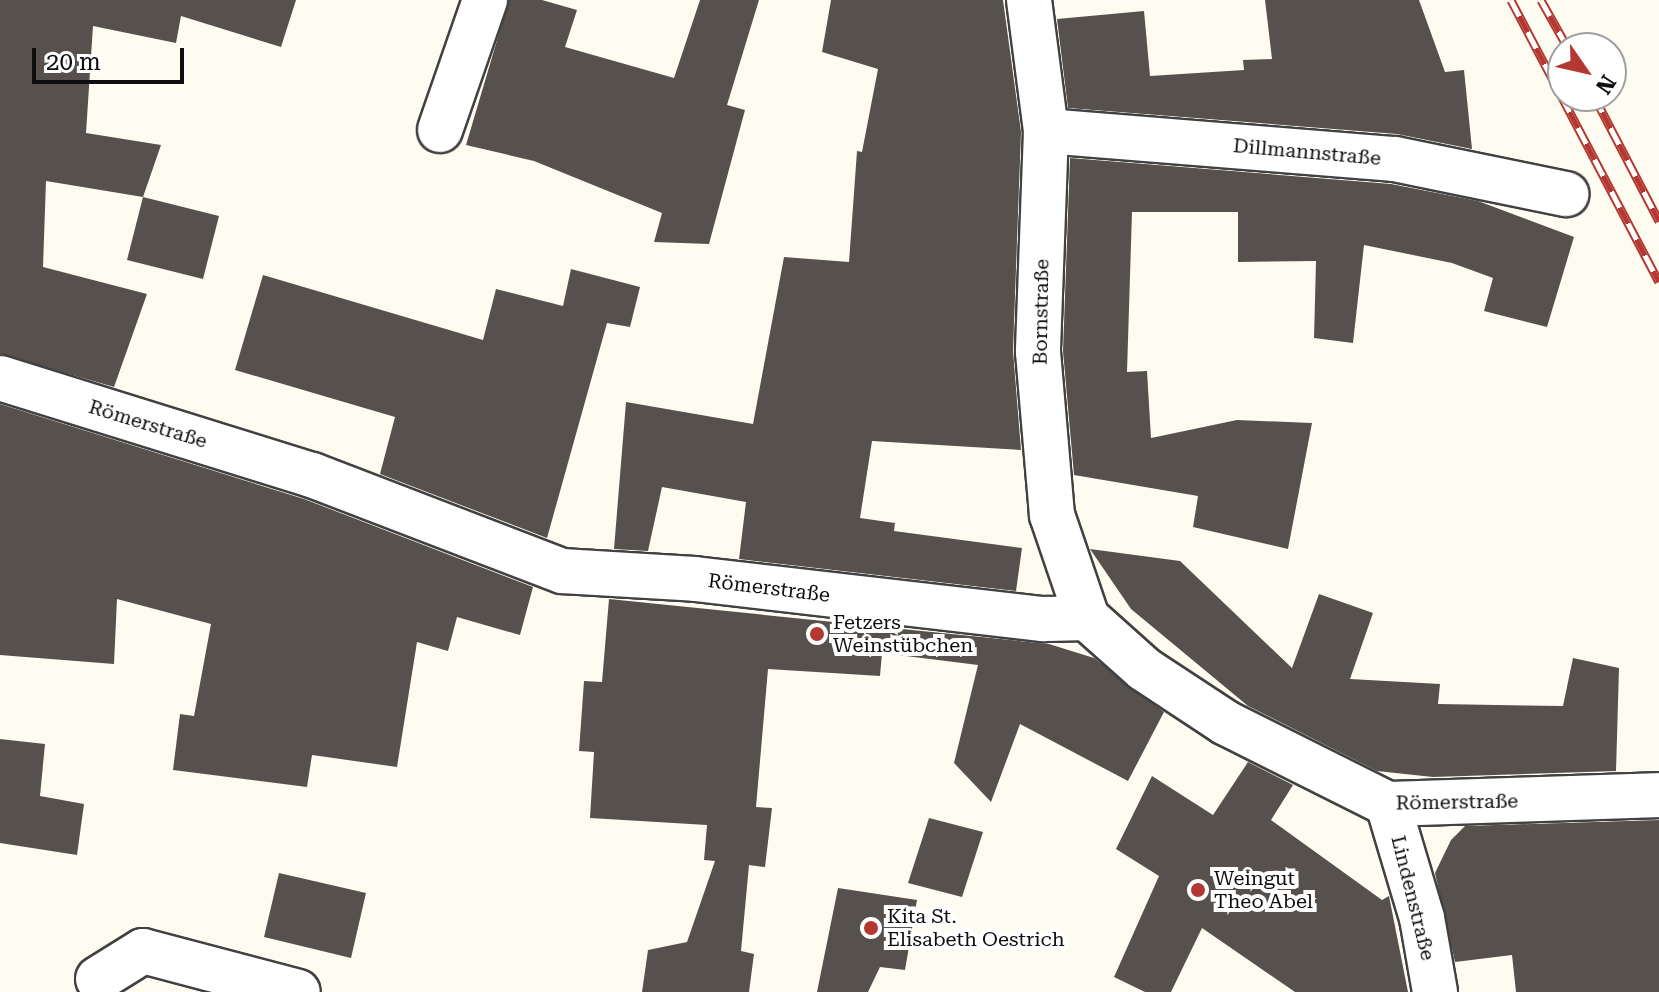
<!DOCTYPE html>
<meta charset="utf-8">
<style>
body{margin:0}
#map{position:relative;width:1659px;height:992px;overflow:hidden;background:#fefcf1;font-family:"Roboto Serif",serif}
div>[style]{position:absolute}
.building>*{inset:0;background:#56514c}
.roads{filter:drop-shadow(2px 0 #414141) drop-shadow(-2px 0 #414141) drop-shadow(0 2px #414141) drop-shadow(0 -2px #414141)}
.street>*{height:44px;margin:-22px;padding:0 22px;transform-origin:22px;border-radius:22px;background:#fff}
.rail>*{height:9px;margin-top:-4.5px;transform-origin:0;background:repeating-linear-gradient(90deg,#fff 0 18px,#b33832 0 36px);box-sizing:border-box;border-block:2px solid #b33832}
.dots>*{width:22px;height:22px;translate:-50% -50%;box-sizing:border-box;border:4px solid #fff;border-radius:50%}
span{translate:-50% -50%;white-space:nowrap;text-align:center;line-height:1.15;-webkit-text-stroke:8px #fff;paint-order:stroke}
.street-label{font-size:20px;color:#0e0e0e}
.poi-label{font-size:20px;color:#0e0e0e}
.left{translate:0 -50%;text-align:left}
.north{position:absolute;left:1547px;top:32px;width:80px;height:80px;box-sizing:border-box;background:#fff;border:2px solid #9f9f9f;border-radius:50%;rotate:124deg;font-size:22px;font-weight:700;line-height:32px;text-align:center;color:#0e0e0e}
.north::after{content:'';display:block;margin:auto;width:28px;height:36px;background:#b33832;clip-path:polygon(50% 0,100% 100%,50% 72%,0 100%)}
.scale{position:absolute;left:32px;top:48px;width:152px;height:36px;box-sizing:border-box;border:4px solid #0e0e0e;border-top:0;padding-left:10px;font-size:24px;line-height:28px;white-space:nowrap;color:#0e0e0e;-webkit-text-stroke:6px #fff;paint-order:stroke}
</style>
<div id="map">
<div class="building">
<i style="clip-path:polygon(0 0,296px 0,281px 47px,181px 16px,176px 43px,93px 26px,86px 133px,161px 145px,143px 197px,46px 181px,43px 267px,147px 294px,114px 387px,0 354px)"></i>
<i style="clip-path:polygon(509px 0,542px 0,577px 10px,565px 47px,674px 78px,700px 0,759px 0,727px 105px,745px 110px,709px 244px,654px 242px,662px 213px,534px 161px,466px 145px)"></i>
<i style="clip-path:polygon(831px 0,1003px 0,1021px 132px,1013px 351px,1021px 450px,872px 441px,860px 518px,895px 523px,894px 531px,1022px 548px,1016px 591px,739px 559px,746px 502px,662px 487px,648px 551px,614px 549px,626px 402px,753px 424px,784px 257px,849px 262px,857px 151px,862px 152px,878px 69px,822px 52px)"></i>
<i style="clip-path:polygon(1265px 0,1419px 0,1445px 72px,1464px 70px,1472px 149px,1397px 134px,1068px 108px,1057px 19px,1144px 11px,1150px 76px,1244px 70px,1243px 60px,1272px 59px)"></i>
<i style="clip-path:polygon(1070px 158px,1391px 184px,1478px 201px,1574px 237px,1547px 327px,1484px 311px,1493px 278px,1452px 263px,1364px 245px,1353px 343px,1314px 338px,1316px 261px,1238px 262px,1238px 212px,1132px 212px,1127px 372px,1147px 371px,1151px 438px,1237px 420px,1312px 423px,1288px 549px,1193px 527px,1198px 496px,1074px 475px,1063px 351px)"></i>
<i style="clip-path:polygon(143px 197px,219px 216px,203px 279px,127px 260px)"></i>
<i style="clip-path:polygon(571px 269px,640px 287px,630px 327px,607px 323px,547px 538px,380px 474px,395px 417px,235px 370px,263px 275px,483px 340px,496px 289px,563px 306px)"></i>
<i style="clip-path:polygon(0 404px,304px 499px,533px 587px,520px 635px,457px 617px,448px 651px,417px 642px,397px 767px,312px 755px,307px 787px,173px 770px,180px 714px,194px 716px,211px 624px,117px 599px,114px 664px,0 655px)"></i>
<i style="clip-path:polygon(1090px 549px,1180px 561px,1292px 668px,1319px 594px,1373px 613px,1350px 679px,1440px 684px,1438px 704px,1563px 706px,1573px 658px,1619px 668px,1616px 771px,1433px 777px,1377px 771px,1248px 706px,1131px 609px)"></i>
<i style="clip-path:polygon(609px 599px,1049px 644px,1094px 658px,1164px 712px,1128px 781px,1020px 724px,991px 802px,954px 763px,978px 665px,882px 653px,880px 676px,768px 669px,756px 807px,772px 808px,765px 867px,749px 865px,741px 951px,754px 954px,749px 992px,642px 992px,648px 950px,687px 942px,715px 861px,704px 860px,707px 825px,590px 818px,594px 752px,579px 751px,584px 681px,602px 682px)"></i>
<i style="clip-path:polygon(0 739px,45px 744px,40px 796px,84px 804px,77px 855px,0 843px)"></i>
<i style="clip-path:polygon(1248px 762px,1293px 785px,1271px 820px,1382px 900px,1389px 896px,1408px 992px,1295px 992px,1202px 928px,1171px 992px,1145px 992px,1114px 977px,1159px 876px,1116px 849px,1152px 776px,1213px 815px)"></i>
<i style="clip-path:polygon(929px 818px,983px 832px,962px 897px,908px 883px)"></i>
<i style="clip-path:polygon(1659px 820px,1659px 992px,1516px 992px,1512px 955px,1455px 962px,1435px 873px,1451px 840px,1465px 826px)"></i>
<i style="clip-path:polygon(279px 873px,366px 893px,351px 958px,264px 937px)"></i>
<i style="clip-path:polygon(838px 888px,917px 900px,905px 970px,880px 967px,868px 992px,817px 992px)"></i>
</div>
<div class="roads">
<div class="street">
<i style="left:1029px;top:0;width:132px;rotate:82.6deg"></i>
<i style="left:1046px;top:131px;width:221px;rotate:92.1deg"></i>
<i style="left:1038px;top:352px;width:164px;rotate:85.1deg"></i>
<i style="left:1052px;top:515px;width:109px;rotate:71.2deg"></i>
<i style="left:440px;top:130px;width:138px;rotate:-70.9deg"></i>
<i style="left:1046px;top:131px;width:350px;rotate:4.6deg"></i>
<i style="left:1395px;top:159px;width:175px;rotate:11.6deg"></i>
<i style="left:0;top:378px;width:327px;rotate:17.3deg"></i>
<i style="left:312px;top:475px;width:268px;rotate:21deg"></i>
<i style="left:562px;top:571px;width:133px;rotate:3.4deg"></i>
<i style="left:695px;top:579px;width:350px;rotate:6.6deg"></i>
<i style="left:1043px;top:619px;width:44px;rotate:-1.3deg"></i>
<i style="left:1087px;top:618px;width:76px;rotate:41.8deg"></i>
<i style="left:1144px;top:669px;width:98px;rotate:33.4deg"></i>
<i style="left:1226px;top:723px;width:181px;rotate:26.6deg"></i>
<i style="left:1388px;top:804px;width:271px;rotate:-1.9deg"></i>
<i style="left:1388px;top:804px;width:119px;rotate:73.4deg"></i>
<i style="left:1422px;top:918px;width:75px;rotate:80deg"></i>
<i style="left:98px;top:979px;width:53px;rotate:-31.9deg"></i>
<i style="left:143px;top:951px;width:160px;rotate:14.8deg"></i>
</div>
</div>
<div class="rail">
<i style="left:1511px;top:0;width:318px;rotate:62.3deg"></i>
<i style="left:1541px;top:0;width:55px;rotate:60.6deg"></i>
<i style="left:1594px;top:96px;width:141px;rotate:62.5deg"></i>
</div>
<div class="dots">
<i style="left:817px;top:634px;background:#b33832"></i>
<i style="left:1198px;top:890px;background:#b33832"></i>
<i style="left:871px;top:928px;background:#b33832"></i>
</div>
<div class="street-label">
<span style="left:1307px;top:152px;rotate:5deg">Dillmannstraße</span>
<span style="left:1041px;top:312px;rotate:-89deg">Bornstraße</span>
<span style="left:148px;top:424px;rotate:17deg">Römerstraße</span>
<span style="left:769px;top:588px;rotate:7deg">Römerstraße</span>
<span style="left:1457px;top:802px;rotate:-1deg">Römerstraße</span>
<span style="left:1413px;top:898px;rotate:76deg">Lindenstraße</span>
</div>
<div class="poi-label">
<span class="left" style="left:833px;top:634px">Fetzers<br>Weinstübchen</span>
<span class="left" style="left:1214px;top:890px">Weingut<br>Theo Abel</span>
<span class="left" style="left:887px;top:928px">Kita St.<br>Elisabeth Oestrich</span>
</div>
<div class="north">N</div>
<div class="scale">20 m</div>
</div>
